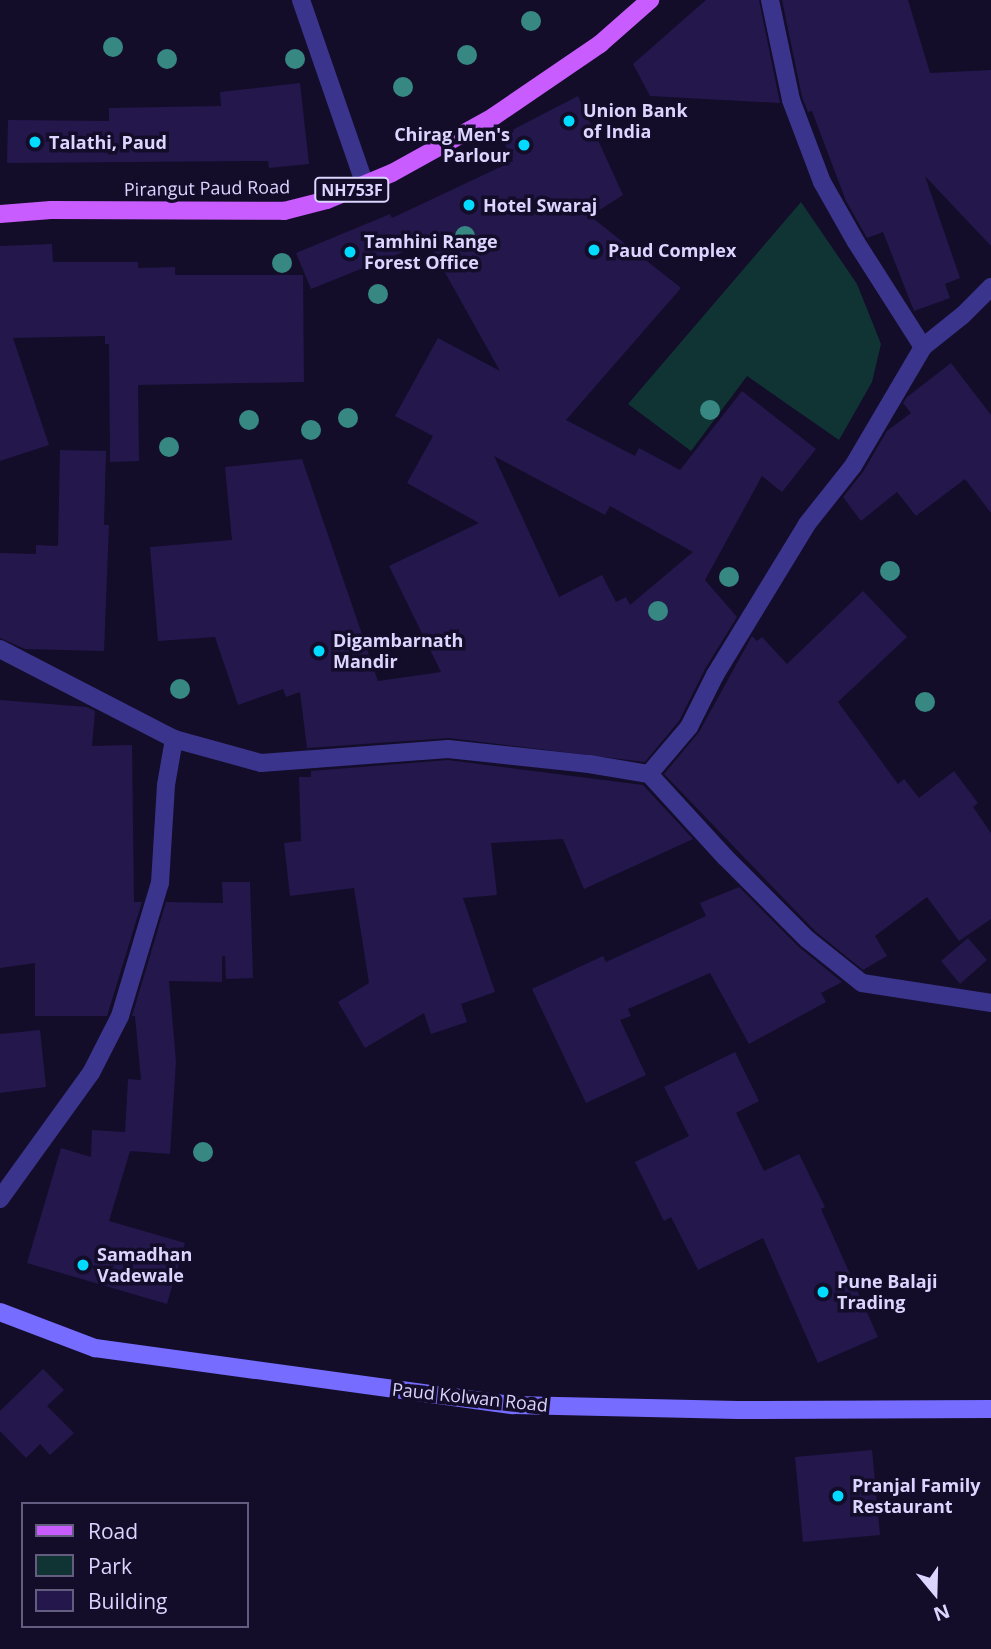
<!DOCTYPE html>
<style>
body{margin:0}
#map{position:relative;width:991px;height:1649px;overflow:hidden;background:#130d29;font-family:"Open Sans",sans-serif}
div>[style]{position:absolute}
.green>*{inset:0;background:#103434}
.building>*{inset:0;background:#24174c}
.lane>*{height:18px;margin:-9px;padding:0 9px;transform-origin:9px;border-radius:9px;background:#3b348d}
.street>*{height:18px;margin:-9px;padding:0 9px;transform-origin:9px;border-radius:9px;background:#3b348d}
.secondary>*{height:18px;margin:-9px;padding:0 9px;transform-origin:9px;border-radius:9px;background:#766cff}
.primary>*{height:18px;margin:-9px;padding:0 9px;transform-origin:9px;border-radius:9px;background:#c95cff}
.trees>*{width:20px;height:20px;margin:-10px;border-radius:50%;background:#378783}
.dots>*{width:19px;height:19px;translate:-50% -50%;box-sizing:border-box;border:4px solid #130d29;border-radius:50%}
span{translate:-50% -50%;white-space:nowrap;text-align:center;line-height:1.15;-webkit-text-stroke:7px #130d29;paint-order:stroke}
.shield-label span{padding:2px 5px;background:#130d29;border:2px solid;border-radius:5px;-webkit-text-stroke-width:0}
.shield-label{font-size:16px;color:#dcd5ff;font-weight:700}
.poi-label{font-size:18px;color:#dcd5ff;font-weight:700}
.left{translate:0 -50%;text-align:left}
.right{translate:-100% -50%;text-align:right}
.street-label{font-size:18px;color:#dcd5ff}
.legend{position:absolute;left:21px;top:1502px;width:228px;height:126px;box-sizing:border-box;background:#130d29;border:2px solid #635d7f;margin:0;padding:9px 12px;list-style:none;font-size:21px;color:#dcd5ff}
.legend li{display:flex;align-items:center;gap:14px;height:35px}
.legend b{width:35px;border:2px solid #635d7f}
.north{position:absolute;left:900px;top:1558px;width:70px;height:70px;-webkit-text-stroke:5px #130d29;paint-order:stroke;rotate:161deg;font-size:19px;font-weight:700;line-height:28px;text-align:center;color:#dcd5ff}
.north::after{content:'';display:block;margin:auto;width:24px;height:32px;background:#dcd5ff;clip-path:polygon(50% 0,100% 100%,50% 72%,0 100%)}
</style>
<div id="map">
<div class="green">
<i style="clip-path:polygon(801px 202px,857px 284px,881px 344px,872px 382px,839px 440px,747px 376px,691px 451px,628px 404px)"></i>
</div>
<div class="building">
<i style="clip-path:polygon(706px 0,759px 0,780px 103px,650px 96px,633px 64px)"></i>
<i style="clip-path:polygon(782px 0,908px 0,930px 73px,991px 70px,991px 246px,925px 176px,960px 278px,945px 284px,950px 298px,914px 311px,883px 232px,867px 238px,846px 201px,812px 111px,808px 112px,802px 97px)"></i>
<i style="clip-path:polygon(300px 83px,309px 164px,269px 168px,268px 161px,7px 163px,8px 120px,109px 121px,109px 108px,221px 106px,220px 92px)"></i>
<i style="clip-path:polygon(evenodd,578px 96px,623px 195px,590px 216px,681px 288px,566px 420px,635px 456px,639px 448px,680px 470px,742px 391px,816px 449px,782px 492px,762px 476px,705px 580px,737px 617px,705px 669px,679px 721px,645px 762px,449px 738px,307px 748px,300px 692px,286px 697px,283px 689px,238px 705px,215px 637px,158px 641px,150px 547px,232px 540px,225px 467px,302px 459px,378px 681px,441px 672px,389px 566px,479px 523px,407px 483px,433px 436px,395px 416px,438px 338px,500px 371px,428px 242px,311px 289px,296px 253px,390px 214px,392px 218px,513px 161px,501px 136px,578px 96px,494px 456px,605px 515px,610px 506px,693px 552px,630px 605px,626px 597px,616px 602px,602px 575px,559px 597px,494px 456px)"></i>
<i style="clip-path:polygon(52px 244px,53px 262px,138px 262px,138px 268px,175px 267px,175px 275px,303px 275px,304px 382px,138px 385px,139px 461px,110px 462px,109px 344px,105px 344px,105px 336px,13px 338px,49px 445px,0 461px,0 246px)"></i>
<i style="clip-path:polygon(951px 363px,991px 415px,991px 513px,965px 479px,916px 516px,897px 492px,861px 521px,843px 497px,863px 472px,887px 431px,911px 413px,903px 403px,907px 397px)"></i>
<i style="clip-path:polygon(60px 450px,106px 451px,104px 525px,109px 525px,104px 651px,25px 649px,0 638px,0 553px,36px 554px,36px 545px,58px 546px)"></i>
<i style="clip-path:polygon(863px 591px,907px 637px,838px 702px,898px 784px,904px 779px,919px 798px,954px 771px,978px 803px,973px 807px,991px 833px,991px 919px,959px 941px,927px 897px,875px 936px,887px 956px,863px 970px,815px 931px,664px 774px,699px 732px,752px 636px,757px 641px,762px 637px,787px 664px)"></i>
<i style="clip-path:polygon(0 700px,87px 707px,95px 711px,92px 746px,132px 745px,134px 902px,142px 902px,107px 1016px,35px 1016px,35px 963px,0 968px)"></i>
<i style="clip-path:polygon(448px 760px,643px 785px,693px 839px,584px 889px,563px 839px,491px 843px,497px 895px,463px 898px,495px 992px,461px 1004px,467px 1022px,431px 1034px,424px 1013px,365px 1048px,338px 1002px,369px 983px,354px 888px,290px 896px,284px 843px,301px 841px,299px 777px,311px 777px,311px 771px)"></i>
<i style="clip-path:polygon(222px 882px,250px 882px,253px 978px,226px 979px,225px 956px,222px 956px,222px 982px,169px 981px,176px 1061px,170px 1154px,130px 1151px,109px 1221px,185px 1243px,167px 1304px,27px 1263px,61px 1148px,91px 1157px,92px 1130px,125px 1132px,128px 1079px,141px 1080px,135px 1016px,132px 1016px,166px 902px,223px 903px)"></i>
<i style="clip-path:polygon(739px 887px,799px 947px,842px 982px,821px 993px,826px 1002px,749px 1044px,710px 973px,628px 1009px,631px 1016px,620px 1020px,646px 1075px,586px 1103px,532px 989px,603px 956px,606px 962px,706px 916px,700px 903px)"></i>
<i style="clip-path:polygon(968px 938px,987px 960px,960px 984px,941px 961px)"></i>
<i style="clip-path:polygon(40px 1030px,46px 1087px,0 1093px,0 1034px)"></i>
<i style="clip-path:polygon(735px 1052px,759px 1101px,736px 1113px,764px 1171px,799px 1154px,825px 1207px,821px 1209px,878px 1337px,818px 1363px,763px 1238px,698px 1270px,671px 1217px,664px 1221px,635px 1162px,689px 1136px,664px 1087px)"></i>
<i style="clip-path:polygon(43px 1369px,64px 1390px,47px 1406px,74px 1433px,50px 1455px,40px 1444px,26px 1458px,0 1431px,0 1411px)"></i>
<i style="clip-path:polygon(872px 1450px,880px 1535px,803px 1542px,795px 1457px)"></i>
</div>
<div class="lane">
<i style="left:301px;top:0;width:196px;rotate:70.9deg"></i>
</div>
<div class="street">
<i style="left:770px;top:0;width:102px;rotate:78.1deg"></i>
<i style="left:791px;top:100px;width:88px;rotate:69.3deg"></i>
<i style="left:822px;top:182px;width:69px;rotate:60.5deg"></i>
<i style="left:856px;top:242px;width:125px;rotate:57.5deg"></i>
<i style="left:0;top:649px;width:196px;rotate:27.3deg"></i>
<i style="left:174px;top:739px;width:90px;rotate:15.4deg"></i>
<i style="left:261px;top:763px;width:188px;rotate:-4.3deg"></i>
<i style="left:448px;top:749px;width:142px;rotate:6.1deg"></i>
<i style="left:589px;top:764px;width:61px;rotate:9.5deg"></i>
<i style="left:649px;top:774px;width:113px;rotate:47.5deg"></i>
<i style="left:725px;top:857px;width:116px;rotate:45deg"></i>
<i style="left:807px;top:939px;width:70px;rotate:38.7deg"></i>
<i style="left:862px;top:983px;width:131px;rotate:8.8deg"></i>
<i style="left:649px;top:774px;width:62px;rotate:-49.6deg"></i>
<i style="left:689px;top:727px;width:58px;rotate:-63.4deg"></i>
<i style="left:715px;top:675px;width:177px;rotate:-58.6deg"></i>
<i style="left:807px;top:524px;width:74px;rotate:-51.6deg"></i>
<i style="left:853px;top:466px;width:138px;rotate:-59.5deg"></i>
<i style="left:923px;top:347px;width:51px;rotate:-38.7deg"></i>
<i style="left:963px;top:315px;width:40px;rotate:-45deg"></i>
<i style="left:0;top:1199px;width:155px;rotate:-54.2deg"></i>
<i style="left:91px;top:1073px;width:64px;rotate:-63deg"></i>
<i style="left:120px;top:1016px;width:139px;rotate:-73.3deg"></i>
<i style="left:160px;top:883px;width:98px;rotate:-86.5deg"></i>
<i style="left:166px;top:785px;width:47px;rotate:-80.1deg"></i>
</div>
<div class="secondary">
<i style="left:0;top:1312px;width:102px;rotate:20.8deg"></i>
<i style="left:95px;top:1348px;width:422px;rotate:7.8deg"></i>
<i style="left:513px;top:1405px;width:225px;rotate:1.3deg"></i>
<i style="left:738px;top:1410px;width:253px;rotate:-0.2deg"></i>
</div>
<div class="primary">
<i style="left:0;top:214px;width:51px;rotate:-4.5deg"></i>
<i style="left:51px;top:210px;width:233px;rotate:0.2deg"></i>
<i style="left:284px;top:211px;width:44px;rotate:-14.3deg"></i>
<i style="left:327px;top:200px;width:70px;rotate:-22.6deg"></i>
<i style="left:392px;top:173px;width:115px;rotate:-29deg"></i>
<i style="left:493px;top:117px;width:130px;rotate:-34.3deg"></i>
<i style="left:600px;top:44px;width:67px;rotate:-41.3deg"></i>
</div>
<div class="trees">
<i style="left:531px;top:21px"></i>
<i style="left:113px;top:47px"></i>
<i style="left:467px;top:55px"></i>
<i style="left:167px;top:59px"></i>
<i style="left:295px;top:59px"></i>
<i style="left:403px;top:87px"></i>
<i style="left:465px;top:236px"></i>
<i style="left:282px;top:263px"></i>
<i style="left:378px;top:294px"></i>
<i style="left:710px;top:410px"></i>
<i style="left:348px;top:418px"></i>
<i style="left:249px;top:420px"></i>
<i style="left:311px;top:430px"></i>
<i style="left:169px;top:447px"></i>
<i style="left:890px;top:571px"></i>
<i style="left:729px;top:577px"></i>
<i style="left:658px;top:611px"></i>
<i style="left:180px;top:689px"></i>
<i style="left:925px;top:702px"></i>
<i style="left:203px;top:1152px"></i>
</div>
<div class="dots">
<i style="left:569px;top:121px;background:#01dbff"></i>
<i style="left:35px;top:142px;background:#01dbff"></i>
<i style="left:524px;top:145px;background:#01dbff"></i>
<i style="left:469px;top:205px;background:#01dbff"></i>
<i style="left:594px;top:250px;background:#01dbff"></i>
<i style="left:350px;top:252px;background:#01dbff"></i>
<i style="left:319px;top:651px;background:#01dbff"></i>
<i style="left:83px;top:1265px;background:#01dbff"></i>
<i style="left:823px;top:1292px;background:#01dbff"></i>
<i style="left:838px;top:1496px;background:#01dbff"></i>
</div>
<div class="shield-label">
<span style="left:352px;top:190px">NH753F</span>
</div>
<div class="poi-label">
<span class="left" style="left:583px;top:121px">Union Bank<br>of India</span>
<span class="right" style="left:510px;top:145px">Chirag Men's<br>Parlour</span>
<span class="left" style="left:49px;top:142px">Talathi, Paud</span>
<span class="left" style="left:483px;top:205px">Hotel Swaraj</span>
<span class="left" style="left:364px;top:252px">Tamhini Range<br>Forest Office</span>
<span class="left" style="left:608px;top:250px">Paud Complex</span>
<span class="left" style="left:333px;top:651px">Digambarnath<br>Mandir</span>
<span class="left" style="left:97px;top:1265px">Samadhan<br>Vadewale</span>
<span class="left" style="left:837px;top:1292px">Pune Balaji<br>Trading</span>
<span class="left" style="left:852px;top:1496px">Pranjal Family<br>Restaurant</span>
</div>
<div class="street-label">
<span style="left:207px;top:188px;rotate:-1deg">Pirangut Paud Road</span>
<span style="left:470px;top:1397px;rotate:6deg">Paud Kolwan Road</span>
</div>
<ul class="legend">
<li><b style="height:9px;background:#c95cff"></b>Road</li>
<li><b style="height:19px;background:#103434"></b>Park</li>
<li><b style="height:19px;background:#24174c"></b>Building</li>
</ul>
<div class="north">N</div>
</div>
